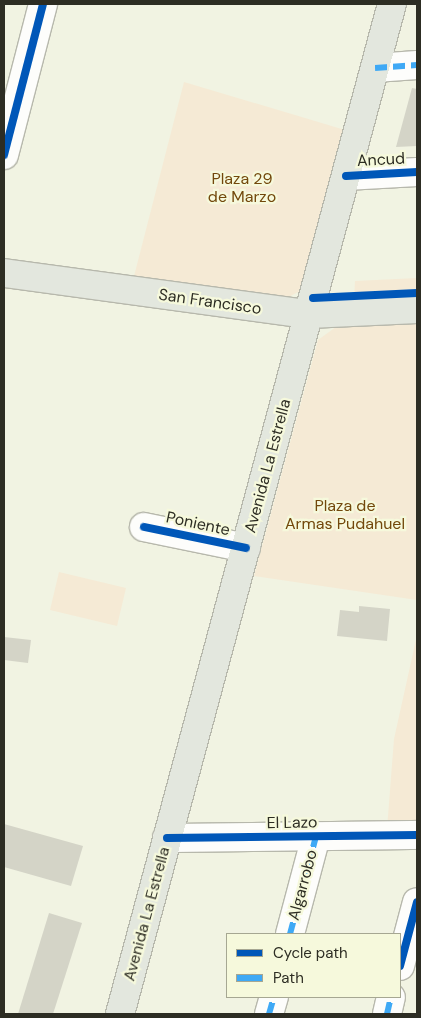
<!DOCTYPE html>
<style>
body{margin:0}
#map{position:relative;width:421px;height:1018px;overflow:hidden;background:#f1f3e2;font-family:"DM Sans",sans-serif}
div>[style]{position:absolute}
.green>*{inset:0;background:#f5ead5}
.building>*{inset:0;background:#d4d4c7}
.roads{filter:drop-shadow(1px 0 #b7b8ac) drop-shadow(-1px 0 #b7b8ac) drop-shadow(0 1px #b7b8ac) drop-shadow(0 -1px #b7b8ac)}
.minor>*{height:28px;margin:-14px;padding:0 14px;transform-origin:14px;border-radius:14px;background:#fdfdfb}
.major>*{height:28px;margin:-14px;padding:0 14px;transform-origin:14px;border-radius:14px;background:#e3e7de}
.quiet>*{height:6px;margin-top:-3px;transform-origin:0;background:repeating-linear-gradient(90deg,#3fa9f5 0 12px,transparent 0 18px)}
.cycleway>*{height:8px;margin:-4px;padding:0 4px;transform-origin:4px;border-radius:4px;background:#0057b8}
span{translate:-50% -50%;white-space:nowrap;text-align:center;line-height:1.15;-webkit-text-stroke:4.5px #f6f9dc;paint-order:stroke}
.street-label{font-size:16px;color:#2d2d23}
.park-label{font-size:16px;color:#72480b}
.frame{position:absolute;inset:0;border:5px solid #2d2d23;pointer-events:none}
.legend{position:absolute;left:226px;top:933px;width:175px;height:65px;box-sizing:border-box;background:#f6f9dc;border:1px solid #a6a792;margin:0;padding:6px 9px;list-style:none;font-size:15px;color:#2d2d23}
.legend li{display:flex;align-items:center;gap:10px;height:25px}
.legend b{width:25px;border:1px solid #a6a792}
</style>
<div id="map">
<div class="green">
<i style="clip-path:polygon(184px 82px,345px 130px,302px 290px,277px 303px,132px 284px)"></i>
<i style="clip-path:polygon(417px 278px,417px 296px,354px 299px,355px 281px)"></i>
<i style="clip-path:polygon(417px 320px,417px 600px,254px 576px,318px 340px,340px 324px)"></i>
<i style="clip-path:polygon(59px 572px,126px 588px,117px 626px,50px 610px)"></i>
<i style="clip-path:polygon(417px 635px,417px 828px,387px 829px,394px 739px)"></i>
</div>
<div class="building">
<i style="clip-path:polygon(412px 88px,417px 89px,417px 146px,396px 147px)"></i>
<i style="clip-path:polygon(359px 606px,390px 609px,387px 641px,337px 636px,340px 610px,359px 612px)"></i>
<i style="clip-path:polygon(4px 637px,31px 640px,28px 663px,4px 660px)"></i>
<i style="clip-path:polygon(4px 824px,83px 846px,71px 886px,4px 867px)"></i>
<i style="clip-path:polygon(49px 913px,82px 923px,53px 1014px,18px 1014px)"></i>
</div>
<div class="roads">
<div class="minor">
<i style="left:375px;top:68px;width:42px;rotate:-4.1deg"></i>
<i style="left:4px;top:155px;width:156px;rotate:-75.5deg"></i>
<i style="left:346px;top:176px;width:71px;rotate:-3.2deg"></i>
<i style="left:144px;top:527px;width:104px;rotate:11.6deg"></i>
<i style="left:167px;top:838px;width:250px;rotate:-0.7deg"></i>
<i style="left:290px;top:934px;width:101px;rotate:-75.1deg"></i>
<i style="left:400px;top:966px;width:66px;rotate:-75.1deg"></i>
<i style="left:269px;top:1014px;width:18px;rotate:-74deg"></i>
<i style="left:387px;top:1014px;width:17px;rotate:-77deg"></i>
</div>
<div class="major">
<i style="left:4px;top:273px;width:308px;rotate:7.7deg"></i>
<i style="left:309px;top:314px;width:108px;rotate:-2.7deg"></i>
<i style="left:120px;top:1014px;width:1046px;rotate:-74.93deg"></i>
</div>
</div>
<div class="quiet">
<i style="left:375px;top:68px;width:42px;rotate:-4.1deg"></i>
<i style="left:290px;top:934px;width:101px;rotate:-75.1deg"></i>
<i style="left:269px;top:1014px;width:18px;rotate:-74deg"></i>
<i style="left:387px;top:1014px;width:17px;rotate:-77deg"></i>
</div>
<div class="cycleway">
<i style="left:4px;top:155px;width:156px;rotate:-75.5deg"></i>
<i style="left:346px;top:176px;width:71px;rotate:-3.2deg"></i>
<i style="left:313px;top:298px;width:104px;rotate:-2.8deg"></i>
<i style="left:144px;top:527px;width:104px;rotate:11.6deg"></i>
<i style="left:167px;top:838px;width:250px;rotate:-0.7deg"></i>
<i style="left:400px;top:966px;width:66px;rotate:-75.1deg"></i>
</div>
<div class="street-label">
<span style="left:381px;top:160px;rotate:-3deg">Ancud</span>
<span style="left:210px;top:302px;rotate:8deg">San Francisco</span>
<span style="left:268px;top:466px;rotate:-75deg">Avenida La Estrella</span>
<span style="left:198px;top:524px;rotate:12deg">Poniente</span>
<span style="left:292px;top:823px;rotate:-1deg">El Lazo</span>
<span style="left:303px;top:885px;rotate:-75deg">Algarrobo</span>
<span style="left:147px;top:914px;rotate:-75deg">Avenida La Estrella</span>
</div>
<div class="park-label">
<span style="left:242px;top:188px">Plaza 29<br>de Marzo</span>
<span style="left:345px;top:515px">Plaza de<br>Armas Pudahuel</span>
</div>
<div class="frame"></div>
<ul class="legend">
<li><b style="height:6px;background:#0057b8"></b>Cycle path</li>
<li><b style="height:6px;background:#3fa9f5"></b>Path</li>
</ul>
</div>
